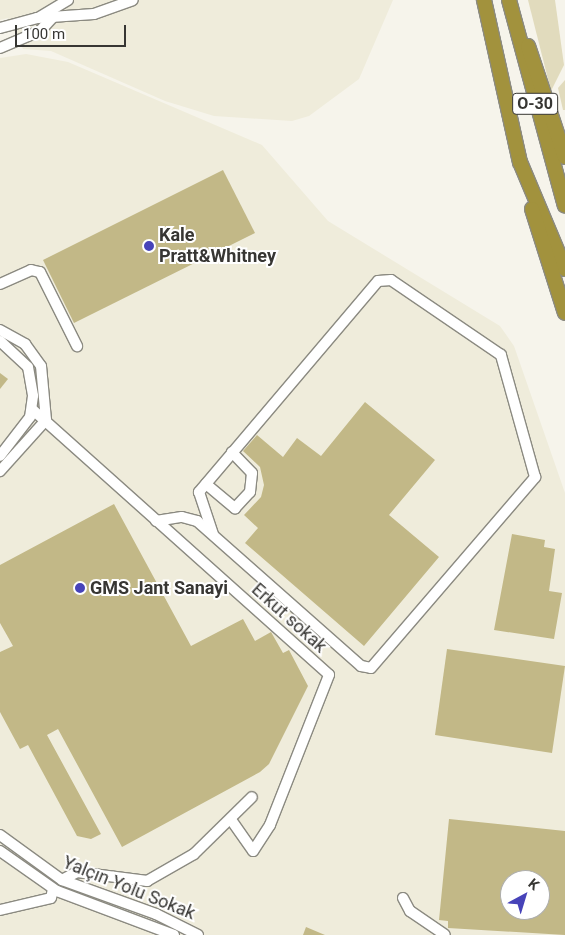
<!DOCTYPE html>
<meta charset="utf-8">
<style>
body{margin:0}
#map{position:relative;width:565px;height:935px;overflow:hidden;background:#f6f4eb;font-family:Roboto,sans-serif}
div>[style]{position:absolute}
.built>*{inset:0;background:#efecdb}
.green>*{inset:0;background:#e1dbbd}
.building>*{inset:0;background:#c2b887}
.roads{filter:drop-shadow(1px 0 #8b8a81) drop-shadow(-1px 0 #8b8a81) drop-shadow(0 1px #8b8a81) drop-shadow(0 -1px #8b8a81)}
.minor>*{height:10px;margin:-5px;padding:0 5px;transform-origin:5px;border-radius:5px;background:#fff}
.highway>*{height:14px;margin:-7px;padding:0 7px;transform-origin:7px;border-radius:7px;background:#a2923d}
.dots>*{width:14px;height:14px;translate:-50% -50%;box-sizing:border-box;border:2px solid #fff;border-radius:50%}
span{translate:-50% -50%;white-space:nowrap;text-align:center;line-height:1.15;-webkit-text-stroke:4px #fff;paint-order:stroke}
.shield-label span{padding:1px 4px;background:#fff;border:1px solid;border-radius:4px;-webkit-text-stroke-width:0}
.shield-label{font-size:16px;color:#373633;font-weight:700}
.poi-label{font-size:18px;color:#373633;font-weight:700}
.left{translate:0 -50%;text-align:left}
.street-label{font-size:18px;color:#373633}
.north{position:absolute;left:500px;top:870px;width:50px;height:50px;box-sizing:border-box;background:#fff;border:1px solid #afafad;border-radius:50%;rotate:39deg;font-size:14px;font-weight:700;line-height:20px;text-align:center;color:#373633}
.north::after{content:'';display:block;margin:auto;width:18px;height:22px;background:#4743b9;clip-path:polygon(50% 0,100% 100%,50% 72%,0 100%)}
.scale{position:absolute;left:15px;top:25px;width:111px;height:22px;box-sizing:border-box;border:2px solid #373633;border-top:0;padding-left:6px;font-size:15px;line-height:18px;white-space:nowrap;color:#373633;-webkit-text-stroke:4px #fff;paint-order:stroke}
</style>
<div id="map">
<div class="built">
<i style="clip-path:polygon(0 0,393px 0,359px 79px,309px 116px,292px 121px,214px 116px,165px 101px,51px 51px,23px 49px,8px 18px,0 20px)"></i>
<i style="clip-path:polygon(evenodd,26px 54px,68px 62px,262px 145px,328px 221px,500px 326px,514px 346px,565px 493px,565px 935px,0 935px,0 58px,26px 54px,510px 880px,540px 880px,540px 910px,510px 910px,510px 880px)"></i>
</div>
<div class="green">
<i style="clip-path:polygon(528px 0,555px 0,564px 65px,551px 91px)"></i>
<i style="clip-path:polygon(565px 80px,565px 110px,563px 110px,558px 88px)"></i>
</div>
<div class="building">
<i style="clip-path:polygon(223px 170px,255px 233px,74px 323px,43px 260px)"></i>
<i style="clip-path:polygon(0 373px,8px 379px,0 389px)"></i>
<i style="clip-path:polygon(365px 402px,435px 460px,389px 515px,439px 557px,364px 646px,245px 543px,258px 528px,244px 515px,261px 497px,264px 485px,260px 467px,243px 451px,257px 435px,283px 457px,297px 438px,321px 456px)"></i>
<i style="clip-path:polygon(114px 504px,191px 646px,243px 619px,255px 641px,271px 632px,283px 653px,289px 650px,308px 686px,269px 764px,260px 772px,122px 847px,58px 729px,47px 735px,101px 834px,91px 839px,77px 836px,28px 745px,20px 749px,0 712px,0 652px,13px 646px,0 623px,0 565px)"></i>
<i style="clip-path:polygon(512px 534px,545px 540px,544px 547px,555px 549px,549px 591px,562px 593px,554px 639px,494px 630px)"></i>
<i style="clip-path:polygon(447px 649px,565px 666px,552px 753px,435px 735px)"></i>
<i style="clip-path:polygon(evenodd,449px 819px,565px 831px,565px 935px,448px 928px,448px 921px,439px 920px,449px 819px,510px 880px,540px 880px,540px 910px,510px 910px,510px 880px)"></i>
<i style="clip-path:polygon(306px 927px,325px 935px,303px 935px)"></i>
</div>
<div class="roads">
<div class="minor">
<i style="left:38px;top:18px;width:35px;rotate:-31deg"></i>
<i style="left:0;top:28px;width:38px;rotate:-15deg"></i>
<i style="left:37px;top:18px;width:57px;rotate:-4deg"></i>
<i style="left:94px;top:14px;width:41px;rotate:-19.7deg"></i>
<i style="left:0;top:48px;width:43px;rotate:-23deg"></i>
<i style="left:40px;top:31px;width:18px;rotate:-47deg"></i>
<i style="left:0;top:284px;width:34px;rotate:-24deg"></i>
<i style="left:31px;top:270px;width:9px;rotate:13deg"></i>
<i style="left:40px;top:272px;width:83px;rotate:63.4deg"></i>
<i style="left:0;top:330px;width:29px;rotate:29deg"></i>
<i style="left:25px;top:344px;width:27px;rotate:54deg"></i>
<i style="left:41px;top:366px;width:54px;rotate:84.7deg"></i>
<i style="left:46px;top:420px;width:69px;rotate:132deg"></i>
<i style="left:0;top:341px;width:38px;rotate:43deg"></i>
<i style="left:28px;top:367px;width:29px;rotate:80deg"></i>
<i style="left:33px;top:396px;width:21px;rotate:98deg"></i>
<i style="left:30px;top:417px;width:49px;rotate:127.6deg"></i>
<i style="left:33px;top:410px;width:397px;rotate:41.8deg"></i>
<i style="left:329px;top:675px;width:161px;rotate:111.5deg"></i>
<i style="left:270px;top:825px;width:31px;rotate:123deg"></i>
<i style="left:253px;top:851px;width:39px;rotate:-125deg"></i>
<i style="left:206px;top:484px;width:38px;rotate:40deg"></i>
<i style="left:235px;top:508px;width:22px;rotate:-47deg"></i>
<i style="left:250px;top:492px;width:19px;rotate:-84deg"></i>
<i style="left:252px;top:473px;width:29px;rotate:-134deg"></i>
<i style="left:156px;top:521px;width:26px;rotate:-9deg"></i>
<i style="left:182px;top:517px;width:16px;rotate:15deg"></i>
<i style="left:197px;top:521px;width:219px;rotate:41.5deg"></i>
<i style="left:361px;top:666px;width:10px;rotate:11deg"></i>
<i style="left:371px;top:668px;width:252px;rotate:-49.3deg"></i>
<i style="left:535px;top:477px;width:127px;rotate:-105.6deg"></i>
<i style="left:501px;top:355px;width:133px;rotate:-145.7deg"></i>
<i style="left:391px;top:280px;width:13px;rotate:176deg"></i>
<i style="left:378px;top:281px;width:277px;rotate:130.3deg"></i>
<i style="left:199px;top:492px;width:44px;rotate:71.6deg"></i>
<i style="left:0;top:835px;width:77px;rotate:36deg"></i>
<i style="left:62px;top:880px;width:100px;rotate:19.9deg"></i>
<i style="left:156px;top:914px;width:47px;rotate:26.6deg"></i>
<i style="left:0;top:851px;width:70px;rotate:35.1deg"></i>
<i style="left:57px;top:891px;width:125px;rotate:20.6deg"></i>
<i style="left:62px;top:880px;width:17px;rotate:-28deg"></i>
<i style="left:77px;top:872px;width:71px;rotate:7.3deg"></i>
<i style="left:147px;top:881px;width:54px;rotate:-29.9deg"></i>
<i style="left:194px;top:854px;width:81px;rotate:-44.5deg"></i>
<i style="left:403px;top:898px;width:15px;rotate:62deg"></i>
<i style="left:410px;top:911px;width:42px;rotate:34.4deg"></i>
<i style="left:0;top:910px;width:52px;rotate:-13.2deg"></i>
<i style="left:51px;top:898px;width:9px;rotate:-77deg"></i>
</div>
<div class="highway">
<i style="left:484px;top:0;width:166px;rotate:77.5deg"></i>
<i style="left:520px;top:162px;width:116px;rotate:67.2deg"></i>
<i style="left:509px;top:0;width:213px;rotate:74.8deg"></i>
<i style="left:528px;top:46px;width:117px;rotate:71.6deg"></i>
<i style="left:532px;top:209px;width:109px;rotate:72.4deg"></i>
</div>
</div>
<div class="dots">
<i style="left:149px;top:246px;background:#4743b9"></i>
<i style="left:80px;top:588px;background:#4743b9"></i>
</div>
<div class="shield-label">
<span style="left:535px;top:104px">O-30</span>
</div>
<div class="poi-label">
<span class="left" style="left:159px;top:246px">Kale<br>Pratt&amp;Whitney</span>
<span class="left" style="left:90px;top:588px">GMS Jant Sanayi</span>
</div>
<div class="street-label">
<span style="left:289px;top:618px;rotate:42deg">Erkut sokak</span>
<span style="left:129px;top:888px;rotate:22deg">Yalçın Yolu Sokak</span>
</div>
<div class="north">K</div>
<div class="scale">100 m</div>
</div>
